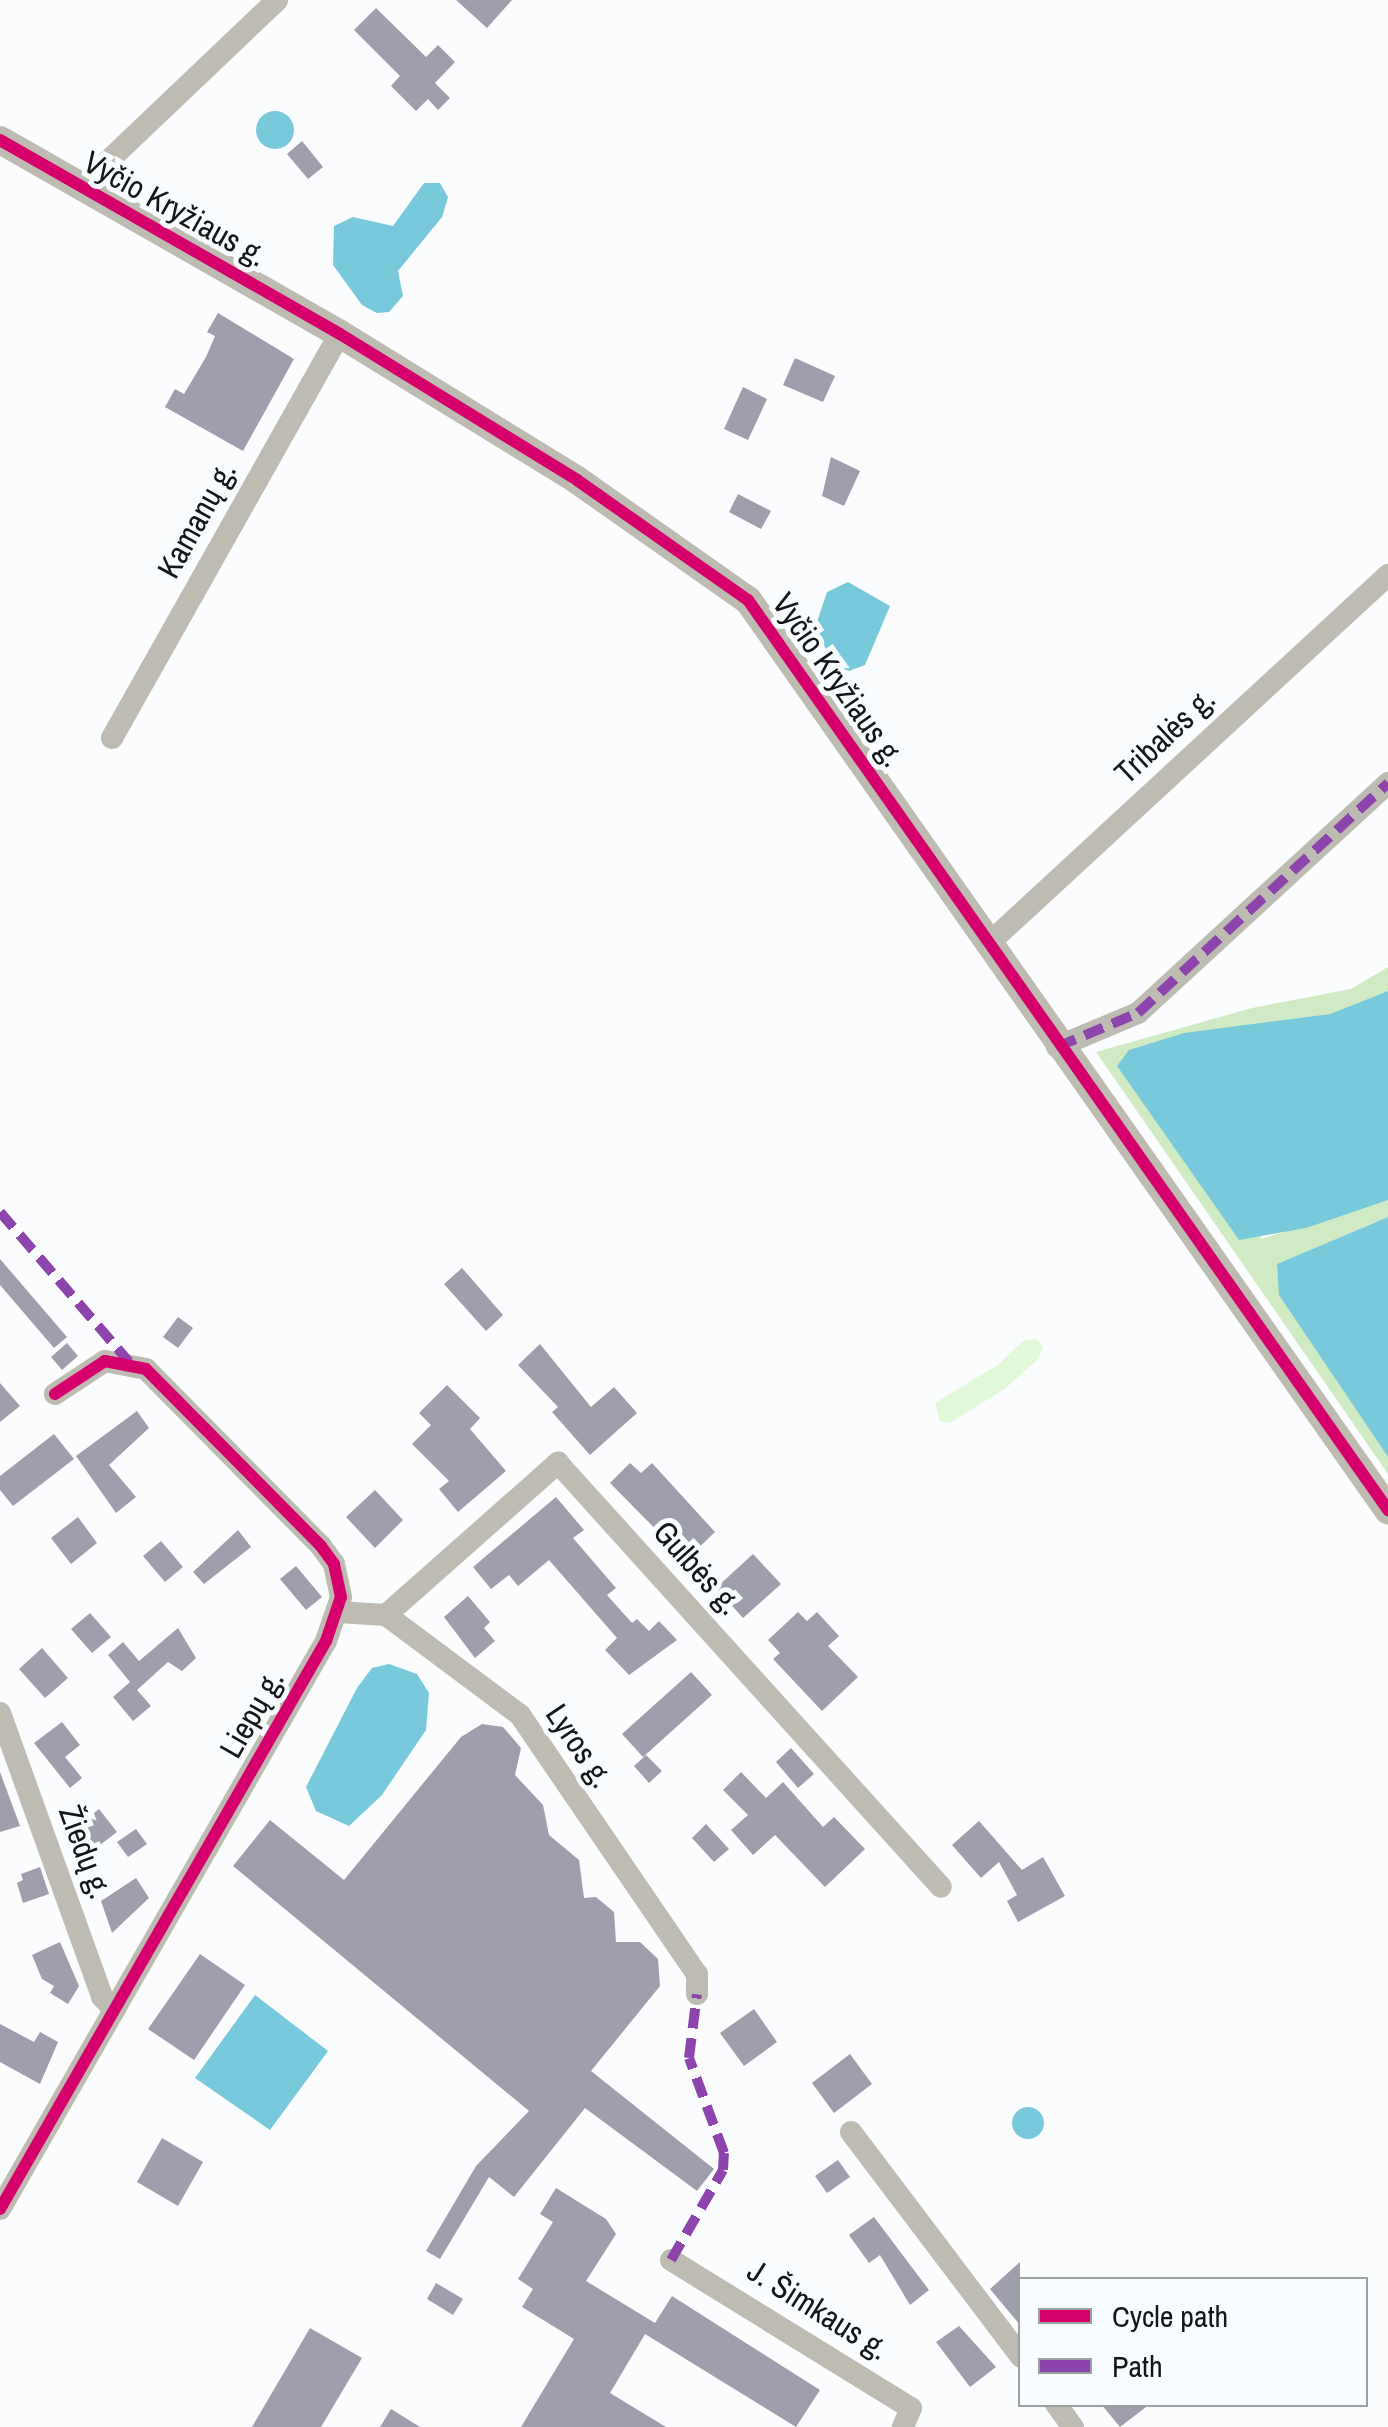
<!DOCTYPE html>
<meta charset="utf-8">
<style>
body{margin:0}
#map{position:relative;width:1388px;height:2427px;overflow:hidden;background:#fafcfd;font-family:"Archivo Narrow",sans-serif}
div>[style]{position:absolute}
.green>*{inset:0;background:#e2f9d9}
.forest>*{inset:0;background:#d0ebc4}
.water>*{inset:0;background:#77c9db}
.round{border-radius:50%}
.building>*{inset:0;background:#9f9eac}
.minor>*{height:22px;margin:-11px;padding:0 11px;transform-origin:11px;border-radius:11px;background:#bebbb2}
.tertiary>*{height:28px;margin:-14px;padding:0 14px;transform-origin:14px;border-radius:14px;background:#bebbb2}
.quiet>*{height:10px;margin-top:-5px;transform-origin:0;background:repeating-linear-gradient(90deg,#8e44ad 0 20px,transparent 0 30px)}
.cycleway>*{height:12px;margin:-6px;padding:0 6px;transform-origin:6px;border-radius:6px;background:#d6006c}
span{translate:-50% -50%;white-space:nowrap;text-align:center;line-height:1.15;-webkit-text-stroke:10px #f9fcfe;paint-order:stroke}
.street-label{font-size:32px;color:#131516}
.legend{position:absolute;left:1018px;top:2277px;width:350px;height:130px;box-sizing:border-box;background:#f9fcfe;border:2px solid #9da0a1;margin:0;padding:12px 18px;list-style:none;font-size:30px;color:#131516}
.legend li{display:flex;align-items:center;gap:20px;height:50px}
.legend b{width:50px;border:2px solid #9da0a1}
</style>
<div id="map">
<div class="green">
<i style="clip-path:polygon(1037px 1339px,1043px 1347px,1039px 1358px,1006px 1388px,950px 1423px,940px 1421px,935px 1403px,999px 1364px,1024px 1340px)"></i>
</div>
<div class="forest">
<i style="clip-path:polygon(1388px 967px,1388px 991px,1330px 1014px,1257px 1024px,1261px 1239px,1388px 1200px,1388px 1217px,1277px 1264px,1280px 1295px,1388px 1457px,1388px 1474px,1096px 1052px,1252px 1008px,1351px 989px)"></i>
</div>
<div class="water">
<i class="round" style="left:256px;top:111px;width:38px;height:38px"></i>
<i style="clip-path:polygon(424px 183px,440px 183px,448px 197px,442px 217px,398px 271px,403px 296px,389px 312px,377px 313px,362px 305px,333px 265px,334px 226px,353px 217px,393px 226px)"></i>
<i style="clip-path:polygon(848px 582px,890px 606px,865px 665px,849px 671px,835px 666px,815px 628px,827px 592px)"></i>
<i style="clip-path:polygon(1388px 991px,1388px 1200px,1306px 1228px,1239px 1240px,1117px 1066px,1129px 1050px,1184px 1033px,1330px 1014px)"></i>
<i style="clip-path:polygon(1388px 1217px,1388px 1457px,1279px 1295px,1277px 1264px)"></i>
<i style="clip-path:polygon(389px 1664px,417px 1674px,429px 1693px,426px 1730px,382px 1795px,349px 1826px,316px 1811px,306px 1787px,357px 1688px,372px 1668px)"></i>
<i style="clip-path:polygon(255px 1995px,328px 2051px,270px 2130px,195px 2078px)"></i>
<i class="round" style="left:1012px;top:2107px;width:32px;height:32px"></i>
</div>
<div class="building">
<i style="clip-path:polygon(456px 0,512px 0,487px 28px)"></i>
<i style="clip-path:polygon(376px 8px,426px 57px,438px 45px,455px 62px,435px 83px,450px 98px,438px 110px,428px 99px,416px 111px,391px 86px,400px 76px,354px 30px)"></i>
<i style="clip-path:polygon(302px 141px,323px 167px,308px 179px,287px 154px)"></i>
<i style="clip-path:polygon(218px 313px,294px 359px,243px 451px,165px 407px,175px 389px,184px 394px,206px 357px,215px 336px,207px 332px)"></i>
<i style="clip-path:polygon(795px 358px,835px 376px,823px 402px,783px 385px)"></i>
<i style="clip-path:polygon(743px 387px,767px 399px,748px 440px,724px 429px)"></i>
<i style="clip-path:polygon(831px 457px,860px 471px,844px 506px,822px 496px)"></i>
<i style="clip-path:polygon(738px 494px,771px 511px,761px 529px,729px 512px)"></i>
<i style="clip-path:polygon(0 1259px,67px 1337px,54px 1348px,0 1285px)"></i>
<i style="clip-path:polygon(462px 1268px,503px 1315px,486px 1331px,444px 1284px)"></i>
<i style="clip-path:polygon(178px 1317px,193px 1328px,178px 1348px,163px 1337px)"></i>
<i style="clip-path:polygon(67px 1343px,78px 1356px,62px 1370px,51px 1357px)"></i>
<i style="clip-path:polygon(540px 1344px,591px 1407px,614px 1387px,637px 1413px,590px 1455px,552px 1412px,558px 1407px,518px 1365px)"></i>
<i style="clip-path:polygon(0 1383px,20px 1406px,0 1422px)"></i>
<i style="clip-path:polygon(447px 1385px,480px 1418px,470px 1429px,506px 1471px,458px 1512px,439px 1489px,449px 1481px,412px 1444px,431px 1425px,419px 1413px)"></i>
<i style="clip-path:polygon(137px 1411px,149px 1428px,109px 1465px,136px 1497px,116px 1513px,76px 1456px)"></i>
<i style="clip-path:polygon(54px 1434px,74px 1459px,13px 1506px,0 1490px,0 1476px)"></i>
<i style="clip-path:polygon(630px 1463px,641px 1473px,652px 1463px,715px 1532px,686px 1560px,610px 1483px)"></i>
<i style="clip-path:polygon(375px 1490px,403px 1520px,375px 1548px,346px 1517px)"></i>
<i style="clip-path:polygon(556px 1497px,584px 1530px,573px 1538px,616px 1588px,607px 1595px,632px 1623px,637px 1619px,649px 1631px,659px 1621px,677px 1640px,629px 1675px,605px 1650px,617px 1638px,549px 1560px,518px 1586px,509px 1575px,491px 1589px,473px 1567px)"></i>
<i style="clip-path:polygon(78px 1517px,97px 1543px,71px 1564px,51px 1538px)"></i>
<i style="clip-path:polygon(238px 1530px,251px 1547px,204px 1584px,193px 1572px)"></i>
<i style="clip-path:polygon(161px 1541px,183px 1567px,165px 1582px,143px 1556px)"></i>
<i style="clip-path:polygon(753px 1554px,781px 1584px,743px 1618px,716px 1588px)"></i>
<i style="clip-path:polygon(296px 1566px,322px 1597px,306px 1610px,280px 1579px)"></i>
<i style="clip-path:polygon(468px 1596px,490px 1622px,484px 1628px,495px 1641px,475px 1658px,444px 1617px)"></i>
<i style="clip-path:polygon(798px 1612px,807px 1621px,817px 1612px,839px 1636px,828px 1646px,858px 1677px,822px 1711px,773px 1659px,780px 1653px,768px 1640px)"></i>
<i style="clip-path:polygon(90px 1613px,111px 1637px,92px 1653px,71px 1629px)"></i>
<i style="clip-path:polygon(178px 1628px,196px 1658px,182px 1671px,168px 1662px,137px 1690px,151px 1706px,133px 1721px,113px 1697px,130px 1682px,108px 1655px,123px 1642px,139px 1661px)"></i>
<i style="clip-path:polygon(42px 1648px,68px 1678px,45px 1698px,19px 1669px)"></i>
<i style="clip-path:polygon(691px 1672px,712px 1695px,643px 1757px,622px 1734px)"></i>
<i style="clip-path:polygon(62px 1722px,80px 1745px,65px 1757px,82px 1778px,70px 1788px,34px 1743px)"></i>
<i style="clip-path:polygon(482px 1724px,503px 1727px,521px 1748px,515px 1775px,543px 1805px,549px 1835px,579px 1860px,584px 1898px,596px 1897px,614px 1912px,616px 1942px,640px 1942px,658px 1959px,660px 1986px,591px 2071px,714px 2169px,697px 2191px,585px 2108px,514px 2197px,489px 2177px,440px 2259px,426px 2251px,476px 2166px,529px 2111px,233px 1866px,270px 1820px,344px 1880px,461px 1737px)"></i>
<i style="clip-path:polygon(791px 1748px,814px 1774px,798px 1788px,776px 1762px)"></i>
<i style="clip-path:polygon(646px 1755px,662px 1771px,649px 1783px,634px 1766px)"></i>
<i style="clip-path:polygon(0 1772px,20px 1826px,0 1832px)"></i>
<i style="clip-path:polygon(741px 1772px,766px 1798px,783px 1782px,823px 1827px,834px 1817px,865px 1849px,825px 1887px,775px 1835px,753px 1855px,731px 1830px,748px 1815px,723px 1790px)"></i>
<i style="clip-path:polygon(99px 1809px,117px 1832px,96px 1848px,79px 1825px)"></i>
<i style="clip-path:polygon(979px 1821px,1022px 1870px,1043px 1857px,1065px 1896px,1018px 1922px,1007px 1901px,1017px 1895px,999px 1862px,981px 1878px,952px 1845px)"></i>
<i style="clip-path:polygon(706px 1824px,729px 1849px,714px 1862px,692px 1838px)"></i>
<i style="clip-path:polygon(136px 1829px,147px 1844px,128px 1857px,117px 1842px)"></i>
<i style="clip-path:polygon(40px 1867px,49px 1894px,23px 1903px,17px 1883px,23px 1880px,21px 1874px)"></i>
<i style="clip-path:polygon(136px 1878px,149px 1898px,112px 1933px,101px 1901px)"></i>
<i style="clip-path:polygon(60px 1942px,79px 1986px,68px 2004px,50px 1993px,54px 1986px,42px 1979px,32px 1955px)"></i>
<i style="clip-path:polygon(200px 1954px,245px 1985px,194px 2060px,148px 2029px)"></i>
<i style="clip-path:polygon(754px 2009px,777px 2042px,744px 2066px,720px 2033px)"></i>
<i style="clip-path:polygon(0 2024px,34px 2042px,40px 2032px,58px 2042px,40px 2084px,0 2062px)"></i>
<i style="clip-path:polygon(850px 2054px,872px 2084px,834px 2113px,812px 2083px)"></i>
<i style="clip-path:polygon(162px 2138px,203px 2162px,178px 2206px,137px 2182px)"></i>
<i style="clip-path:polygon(838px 2160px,850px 2177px,827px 2193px,815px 2176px)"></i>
<i style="clip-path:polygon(556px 2188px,606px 2219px,616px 2234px,586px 2281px,655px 2323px,672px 2296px,820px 2390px,796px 2427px,645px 2334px,610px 2393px,666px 2427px,521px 2427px,574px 2339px,522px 2307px,533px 2289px,518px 2279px,553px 2222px,540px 2214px)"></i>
<i style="clip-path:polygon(874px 2217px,929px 2290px,910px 2305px,880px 2255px,869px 2263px,849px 2235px)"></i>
<i style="clip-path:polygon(1020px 2262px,1020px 2325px,990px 2289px)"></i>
<i style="clip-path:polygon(436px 2283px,463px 2299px,453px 2315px,427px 2299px)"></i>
<i style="clip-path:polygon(959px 2326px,996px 2367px,970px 2387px,936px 2342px)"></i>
<i style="clip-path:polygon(310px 2328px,362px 2358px,321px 2427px,252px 2427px)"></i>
<i style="clip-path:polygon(1101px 2404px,1150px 2404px,1120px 2427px)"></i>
<i style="clip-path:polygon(391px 2409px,420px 2427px,380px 2427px)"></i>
</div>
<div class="minor">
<i style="left:87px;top:192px;width:32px;rotate:-58deg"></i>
<i style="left:104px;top:165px;width:239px;rotate:-43.6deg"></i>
<i style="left:112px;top:738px;width:464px;rotate:-60.6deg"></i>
<i style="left:987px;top:945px;width:546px;rotate:-42.7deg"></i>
<i style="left:1057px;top:1047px;width:88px;rotate:-22.8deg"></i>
<i style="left:1138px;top:1013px;width:340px;rotate:-42.6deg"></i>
<i style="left:338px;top:1612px;width:48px;rotate:3.6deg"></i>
<i style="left:386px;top:1615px;width:167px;rotate:36.7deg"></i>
<i style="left:520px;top:1715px;width:314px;rotate:55.7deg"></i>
<i style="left:697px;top:1974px;width:20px;rotate:90deg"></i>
<i style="left:386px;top:1615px;width:230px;rotate:-41.5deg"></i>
<i style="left:558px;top:1463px;width:571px;rotate:47.91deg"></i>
<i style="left:0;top:1713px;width:302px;rotate:70.2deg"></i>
<i style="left:102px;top:1997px;width:18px;rotate:45deg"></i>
<i style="left:851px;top:2132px;width:282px;rotate:52.9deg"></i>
<i style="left:0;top:2209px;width:655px;rotate:-60.15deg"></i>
<i style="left:326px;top:1641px;width:46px;rotate:-71.2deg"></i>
<i style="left:341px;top:1597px;width:34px;rotate:-102deg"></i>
<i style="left:334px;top:1564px;width:22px;rotate:-126deg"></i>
<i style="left:321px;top:1546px;width:249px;rotate:-134.7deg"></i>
<i style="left:146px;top:1369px;width:42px;rotate:-169deg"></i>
<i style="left:105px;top:1361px;width:60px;rotate:146.6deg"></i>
<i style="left:671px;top:2260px;width:282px;rotate:31.7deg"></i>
<i style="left:911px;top:2408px;width:21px;rotate:113deg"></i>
<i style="left:1056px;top:2404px;width:29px;rotate:54deg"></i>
</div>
<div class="tertiary">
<i style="left:0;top:140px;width:391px;rotate:29.7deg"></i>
<i style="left:340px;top:334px;width:278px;rotate:31.6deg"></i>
<i style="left:577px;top:480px;width:209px;rotate:35.1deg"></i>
<i style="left:748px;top:600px;width:1113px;rotate:54.88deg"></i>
</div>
<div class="quiet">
<i style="left:1057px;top:1047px;width:88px;rotate:-22.8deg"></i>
<i style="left:1138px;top:1013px;width:340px;rotate:-42.6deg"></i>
<i style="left:0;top:1212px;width:198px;rotate:49.3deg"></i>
<i style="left:671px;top:2260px;width:104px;rotate:-60deg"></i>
<i style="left:723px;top:2170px;width:17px;rotate:-87deg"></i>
<i style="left:724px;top:2153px;width:101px;rotate:-110.2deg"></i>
<i style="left:689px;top:2058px;width:64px;rotate:-82.9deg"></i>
</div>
<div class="cycleway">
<i style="left:0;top:140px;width:391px;rotate:29.7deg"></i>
<i style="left:340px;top:334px;width:278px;rotate:31.6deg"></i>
<i style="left:577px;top:480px;width:209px;rotate:35.1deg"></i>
<i style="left:748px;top:600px;width:1113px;rotate:54.88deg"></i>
<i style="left:0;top:2209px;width:655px;rotate:-60.15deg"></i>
<i style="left:326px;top:1641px;width:46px;rotate:-71.2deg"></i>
<i style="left:341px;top:1597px;width:34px;rotate:-102deg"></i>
<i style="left:334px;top:1564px;width:22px;rotate:-126deg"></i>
<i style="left:321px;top:1546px;width:249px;rotate:-134.7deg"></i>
<i style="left:146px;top:1369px;width:42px;rotate:-169deg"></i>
<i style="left:105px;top:1361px;width:60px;rotate:146.6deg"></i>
</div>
<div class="street-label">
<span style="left:175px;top:209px;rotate:29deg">Vyčio Kryžiaus g.</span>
<span style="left:197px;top:520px;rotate:-61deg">Kamanų g.</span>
<span style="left:838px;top:680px;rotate:55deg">Vyčio Kryžiaus g.</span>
<span style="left:1165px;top:736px;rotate:-43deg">Tribalės g.</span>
<span style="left:697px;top:1568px;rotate:48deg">Gulbės g.</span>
<span style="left:252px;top:1714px;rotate:-60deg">Liepų g.</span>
<span style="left:579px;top:1746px;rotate:56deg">Lyros g.</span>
<span style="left:85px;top:1852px;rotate:70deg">Žiedų g.</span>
<span style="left:818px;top:2310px;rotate:32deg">J. Šimkaus g.</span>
</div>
<ul class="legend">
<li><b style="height:12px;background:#d6006c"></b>Cycle path</li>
<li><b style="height:12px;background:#8e44ad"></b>Path</li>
</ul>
</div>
